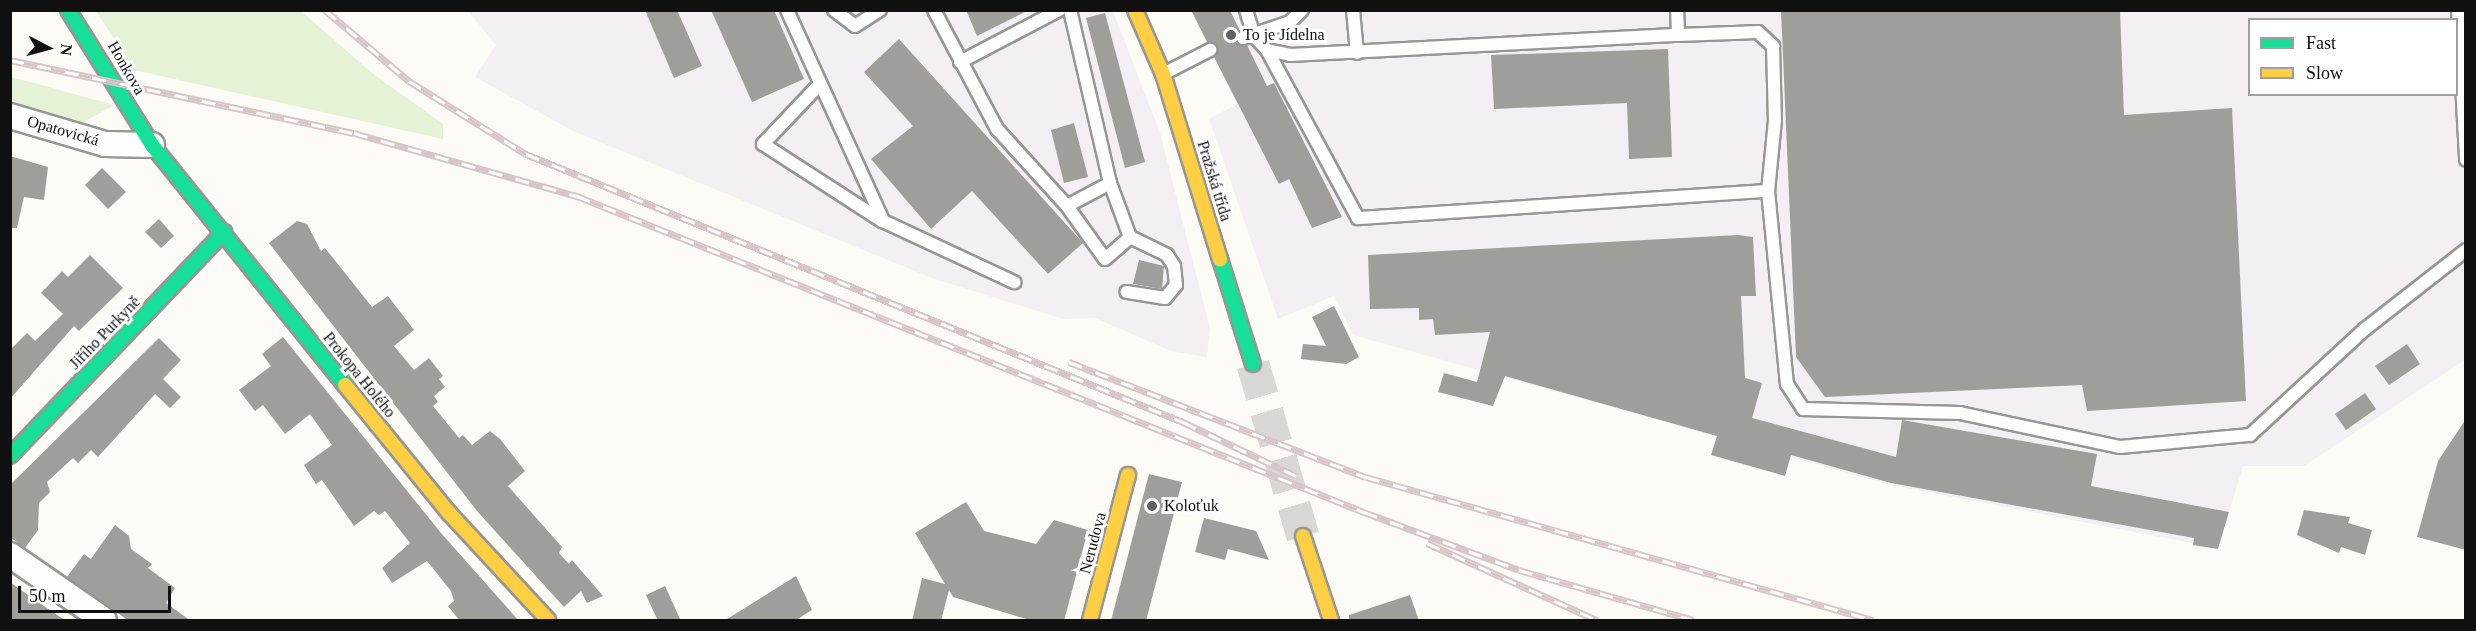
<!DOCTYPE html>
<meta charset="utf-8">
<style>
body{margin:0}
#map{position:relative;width:2476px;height:631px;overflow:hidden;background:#fcfbf6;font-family:"Times New Roman",serif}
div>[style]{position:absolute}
.industrial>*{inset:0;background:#f4eff2}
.green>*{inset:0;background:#e5f2d6}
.building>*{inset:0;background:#a09e9b}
.secondary-tunnel>*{height:33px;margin-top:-16.5px;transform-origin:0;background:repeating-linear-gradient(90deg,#d9d8d4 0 33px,transparent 0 49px)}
.roads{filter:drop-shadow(2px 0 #969694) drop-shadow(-2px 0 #969694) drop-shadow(0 2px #969694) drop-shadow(0 -2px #969694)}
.lane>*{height:12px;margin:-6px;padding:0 6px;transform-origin:6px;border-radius:6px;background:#fffefe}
.street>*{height:24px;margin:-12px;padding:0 12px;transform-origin:12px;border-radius:12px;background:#fffefe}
.fast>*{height:14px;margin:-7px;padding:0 7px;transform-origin:7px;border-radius:7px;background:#16e098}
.slow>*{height:14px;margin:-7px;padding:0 7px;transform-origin:7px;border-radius:7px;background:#ffcf43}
.rail>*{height:7px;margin-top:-3.5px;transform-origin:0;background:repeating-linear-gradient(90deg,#fff 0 14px,#d8c6c6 0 28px);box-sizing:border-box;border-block:2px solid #d8c6c6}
.dots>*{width:16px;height:16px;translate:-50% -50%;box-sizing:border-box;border:3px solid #fff;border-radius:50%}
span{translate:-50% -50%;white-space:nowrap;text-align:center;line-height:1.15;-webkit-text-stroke:6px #fff;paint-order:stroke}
.poi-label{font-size:16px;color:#101010}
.left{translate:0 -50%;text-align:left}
.street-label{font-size:16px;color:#101010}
.frame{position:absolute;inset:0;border:12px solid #101010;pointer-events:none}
.legend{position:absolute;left:2248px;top:18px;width:210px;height:78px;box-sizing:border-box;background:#fff;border:2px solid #9f9f9f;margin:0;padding:8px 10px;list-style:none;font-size:18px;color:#101010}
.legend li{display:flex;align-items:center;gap:12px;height:30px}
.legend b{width:30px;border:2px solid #9f9f9f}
.north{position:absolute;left:18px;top:18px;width:60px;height:60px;-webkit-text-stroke:4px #fff;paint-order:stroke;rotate:96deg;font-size:16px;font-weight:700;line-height:24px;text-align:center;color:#101010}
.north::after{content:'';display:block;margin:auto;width:21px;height:27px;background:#101010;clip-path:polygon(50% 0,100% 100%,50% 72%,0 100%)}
.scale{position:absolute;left:18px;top:586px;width:153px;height:27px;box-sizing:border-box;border:3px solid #101010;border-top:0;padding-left:8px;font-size:18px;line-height:21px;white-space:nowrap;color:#101010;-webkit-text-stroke:4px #fff;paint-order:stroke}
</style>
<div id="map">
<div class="industrial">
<i style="clip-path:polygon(468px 11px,1113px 11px,1160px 133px,1210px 329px,1207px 357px,1171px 351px,1095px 318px,1063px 319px,932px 278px,573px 131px,475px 77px,496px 45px)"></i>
<i style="clip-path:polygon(evenodd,1192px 11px,2465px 11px,2465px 360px,2304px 466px,2243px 466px,2218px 548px,1891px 485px,1353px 335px,1334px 296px,1278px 319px,1209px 119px,1237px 104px,1192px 11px,2250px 20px,2456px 20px,2456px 94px,2250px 94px,2250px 20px)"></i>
</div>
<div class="green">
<i style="clip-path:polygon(96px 11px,301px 11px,372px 73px,443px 124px,443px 139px,134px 70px)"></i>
<i style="clip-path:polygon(11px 77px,34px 83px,114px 105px,79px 125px,11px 105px)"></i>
</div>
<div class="building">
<i style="clip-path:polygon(645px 10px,677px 10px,702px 66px,674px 78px)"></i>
<i style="clip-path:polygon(711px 10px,774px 10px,804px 79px,752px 102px)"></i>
<i style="clip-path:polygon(966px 10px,1029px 10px,977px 36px)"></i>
<i style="clip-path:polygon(1191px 10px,1230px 10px,1240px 31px,1235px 41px,1247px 45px,1267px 86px,1274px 83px,1342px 217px,1312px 228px,1289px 179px,1279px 184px,1214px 57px,1218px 47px,1207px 42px)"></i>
<i style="clip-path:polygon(1781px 10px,2120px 10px,2124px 115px,2232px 108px,2246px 401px,2087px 411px,2082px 385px,1825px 397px,1796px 357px)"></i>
<i style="clip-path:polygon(1105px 13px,1145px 162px,1125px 168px,1086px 18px)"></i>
<i style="clip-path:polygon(899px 39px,1083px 243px,1048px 274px,972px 191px,931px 229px,871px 159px,913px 126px,864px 72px)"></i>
<i style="clip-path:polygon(1668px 49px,1672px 157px,1629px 159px,1627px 103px,1494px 109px,1491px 55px)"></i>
<i style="clip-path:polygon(1074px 123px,1088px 177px,1064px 183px,1051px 130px)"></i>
<i style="clip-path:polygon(10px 156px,48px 167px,44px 200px,24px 197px,17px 228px,10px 228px)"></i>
<i style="clip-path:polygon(102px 168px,126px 192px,108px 209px,85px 185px)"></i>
<i style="clip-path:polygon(159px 219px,174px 236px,161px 248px,145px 232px)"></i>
<i style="clip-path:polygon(297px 221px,307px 224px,321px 251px,325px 248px,372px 307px,388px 296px,414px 330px,394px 346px,414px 370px,429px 358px,443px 376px,439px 379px,445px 387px,434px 396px,438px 402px,433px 406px,459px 438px,463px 435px,472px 445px,490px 431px,500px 439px,525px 471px,508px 486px,562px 547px,559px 553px,569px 564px,572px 560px,603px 596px,587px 603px,581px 591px,564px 607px,477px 511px,269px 243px)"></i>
<i style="clip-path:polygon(1738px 235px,1753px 237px,1756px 296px,1741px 296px,1745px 378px,1762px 383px,1752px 418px,1896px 457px,1902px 420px,2097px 454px,2091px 486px,2229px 512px,2218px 549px,2193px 545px,2194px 538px,1891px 483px,1791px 455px,1785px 476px,1711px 455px,1717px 436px,1505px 376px,1493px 406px,1438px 392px,1444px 373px,1477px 382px,1490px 332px,1435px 335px,1433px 319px,1419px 320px,1419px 308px,1370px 309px,1368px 255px)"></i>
<i style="clip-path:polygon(90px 255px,123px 288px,79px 331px,74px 326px,10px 399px,10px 350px,27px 333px,35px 341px,63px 314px,41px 293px,62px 271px,68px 277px)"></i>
<i style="clip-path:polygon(1139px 260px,1164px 266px,1162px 289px,1133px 284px)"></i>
<i style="clip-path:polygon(1334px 306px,1359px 357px,1346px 364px,1301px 359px,1303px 344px,1326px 346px,1312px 317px)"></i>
<i style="clip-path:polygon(283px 337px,441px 533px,519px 621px,460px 621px,448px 606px,454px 601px,451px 591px,427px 561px,392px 583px,382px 568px,410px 543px,385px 511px,379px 515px,374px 511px,354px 526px,322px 480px,316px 484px,304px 465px,332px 445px,310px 414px,285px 434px,263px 405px,255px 411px,239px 390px,271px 366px,262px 354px)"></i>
<i style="clip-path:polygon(159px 338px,181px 360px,163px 379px,181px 397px,170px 408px,155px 394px,98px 457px,91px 450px,78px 463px,73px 458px,47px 482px,50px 492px,39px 503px,38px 530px,25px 548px,10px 537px,10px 485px)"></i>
<i style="clip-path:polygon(2407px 344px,2420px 364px,2389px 385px,2375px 366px)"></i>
<i style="clip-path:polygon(2365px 393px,2376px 409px,2346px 430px,2335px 414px)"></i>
<i style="clip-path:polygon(2466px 419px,2466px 550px,2417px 537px,2438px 461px)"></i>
<i style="clip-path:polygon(1149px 474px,1182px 482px,1146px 621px,1111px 621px)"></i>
<i style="clip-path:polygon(966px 502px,984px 531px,1036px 544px,1054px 520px,1088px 530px,1064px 621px,1033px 621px,953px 597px,949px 590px,941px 621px,912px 621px,922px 578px,945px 584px,915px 533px)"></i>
<i style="clip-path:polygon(2304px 510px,2350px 517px,2348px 523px,2372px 530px,2365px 555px,2341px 547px,2339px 553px,2297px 535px)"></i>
<i style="clip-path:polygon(1204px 518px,1256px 531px,1269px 560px,1228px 549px,1225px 560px,1195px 552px)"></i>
<i style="clip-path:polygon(115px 525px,129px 536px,131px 549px,152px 564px,148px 568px,175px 588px,166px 603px,191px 621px,129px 621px,67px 577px,84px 554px,91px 559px)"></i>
<i style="clip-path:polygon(796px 576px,812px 610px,807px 613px,795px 621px,724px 621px)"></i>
<i style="clip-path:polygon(10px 582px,38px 602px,66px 621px,10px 621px)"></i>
<i style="clip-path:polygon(665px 586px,681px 621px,658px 621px,646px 595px)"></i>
<i style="clip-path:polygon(1410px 595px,1419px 621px,1349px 621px,1349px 615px)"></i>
</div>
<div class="secondary-tunnel">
<i style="left:1253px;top:364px;width:179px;rotate:73.8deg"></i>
</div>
<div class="roads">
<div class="lane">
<i style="left:787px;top:10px;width:232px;rotate:65.5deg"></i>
<i style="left:883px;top:221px;width:145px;rotate:25deg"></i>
<i style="left:834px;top:10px;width:26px;rotate:37deg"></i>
<i style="left:855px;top:26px;width:30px;rotate:-33deg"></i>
<i style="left:934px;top:10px;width:135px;rotate:62.1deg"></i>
<i style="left:997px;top:129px;width:104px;rotate:47.7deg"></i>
<i style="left:1067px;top:206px;width:49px;rotate:-28.1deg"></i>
<i style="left:1110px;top:183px;width:178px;rotate:-103deg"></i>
<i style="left:1246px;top:10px;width:27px;rotate:73deg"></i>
<i style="left:1254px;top:36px;width:19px;rotate:47deg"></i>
<i style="left:1267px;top:50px;width:24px;rotate:12deg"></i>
<i style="left:1290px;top:55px;width:389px;rotate:-3deg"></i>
<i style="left:1678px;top:35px;width:25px;rotate:-92deg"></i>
<i style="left:1353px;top:10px;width:43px;rotate:84.7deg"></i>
<i style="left:2458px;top:10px;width:150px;rotate:86.9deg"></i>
<i style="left:1678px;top:35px;width:80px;rotate:-2.1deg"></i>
<i style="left:1758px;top:32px;width:21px;rotate:43deg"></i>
<i style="left:1773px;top:46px;width:74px;rotate:88.5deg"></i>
<i style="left:1775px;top:120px;width:71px;rotate:95.6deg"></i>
<i style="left:1243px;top:38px;width:50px;rotate:-18.8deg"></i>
<i style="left:1290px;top:22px;width:17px;rotate:-45deg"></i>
<i style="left:1267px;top:50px;width:191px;rotate:61.6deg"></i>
<i style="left:1358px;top:218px;width:411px;rotate:-3.8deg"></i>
<i style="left:1768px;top:191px;width:194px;rotate:84.4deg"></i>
<i style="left:1787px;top:384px;width:30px;rotate:57deg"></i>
<i style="left:1803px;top:409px;width:157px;rotate:1.5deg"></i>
<i style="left:1960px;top:413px;width:164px;rotate:12deg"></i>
<i style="left:2120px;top:447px;width:131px;rotate:-5.3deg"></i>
<i style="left:2250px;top:435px;width:156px;rotate:-42.7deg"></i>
<i style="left:2365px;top:329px;width:128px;rotate:-38deg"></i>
<i style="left:960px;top:62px;width:112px;rotate:-27.7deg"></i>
<i style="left:1165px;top:73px;width:51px;rotate:-27.1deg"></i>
<i style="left:818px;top:86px;width:80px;rotate:133.5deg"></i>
<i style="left:763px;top:144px;width:142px;rotate:32.9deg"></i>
<i style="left:1110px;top:183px;width:58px;rotate:69.7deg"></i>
<i style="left:1130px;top:237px;width:41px;rotate:25.9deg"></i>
<i style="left:1167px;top:255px;width:13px;rotate:58deg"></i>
<i style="left:1174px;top:266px;width:19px;rotate:84deg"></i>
<i style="left:1176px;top:285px;width:17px;rotate:130deg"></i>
<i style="left:1165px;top:298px;width:39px;rotate:-171deg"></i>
<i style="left:1067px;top:206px;width:65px;rotate:54.4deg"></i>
<i style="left:1105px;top:259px;width:33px;rotate:-41deg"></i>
</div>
<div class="street">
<i style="left:10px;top:116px;width:99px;rotate:16.4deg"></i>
<i style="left:105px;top:144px;width:47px;rotate:1.2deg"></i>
<i style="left:10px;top:555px;width:114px;rotate:34.7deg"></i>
</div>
<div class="fast">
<i style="left:68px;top:10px;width:159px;rotate:58.1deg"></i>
<i style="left:152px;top:145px;width:308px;rotate:51.2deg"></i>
<i style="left:1220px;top:259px;width:110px;rotate:72.6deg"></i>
<i style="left:10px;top:456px;width:310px;rotate:-46.3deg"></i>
</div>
<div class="slow">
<i style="left:1135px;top:10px;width:70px;rotate:66.4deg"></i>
<i style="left:1163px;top:74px;width:194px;rotate:72.9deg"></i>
<i style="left:345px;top:385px;width:165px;rotate:50.9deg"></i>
<i style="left:449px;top:513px;width:146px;rotate:47.2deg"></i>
<i style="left:1303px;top:536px;width:89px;rotate:71.6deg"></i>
<i style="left:1090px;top:620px;width:150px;rotate:-75.3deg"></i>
</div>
</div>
<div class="rail">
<i style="left:325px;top:10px;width:110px;rotate:40.2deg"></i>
<i style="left:409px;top:81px;width:138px;rotate:32deg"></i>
<i style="left:526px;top:154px;width:710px;rotate:22.19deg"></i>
<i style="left:1183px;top:422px;width:125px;rotate:25.5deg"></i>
<i style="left:10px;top:60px;width:352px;rotate:12deg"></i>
<i style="left:354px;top:133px;width:232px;rotate:15.8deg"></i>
<i style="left:577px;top:196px;width:848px;rotate:21.88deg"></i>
<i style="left:1364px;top:512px;width:165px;rotate:20.5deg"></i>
<i style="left:1519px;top:570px;width:181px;rotate:16deg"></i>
<i style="left:1069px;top:362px;width:318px;rotate:21.2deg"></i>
<i style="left:1366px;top:477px;width:527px;rotate:15.75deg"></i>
<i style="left:1427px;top:543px;width:187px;rotate:24.4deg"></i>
</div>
<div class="dots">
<i style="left:1231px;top:35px;background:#636260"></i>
<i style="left:1152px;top:506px;background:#636260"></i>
</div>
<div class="poi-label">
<span class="left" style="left:1243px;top:35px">To je Jídelna</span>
<span class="left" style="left:1164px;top:506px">Koloťuk</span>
</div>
<div class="street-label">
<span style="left:126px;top:68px;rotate:60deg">Honkova</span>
<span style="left:63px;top:131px;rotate:16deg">Opatovická</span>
<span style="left:1214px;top:181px;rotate:73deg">Pražská třída</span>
<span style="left:105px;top:333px;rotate:-46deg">Jiřího Purkyně</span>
<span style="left:359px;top:375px;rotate:51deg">Prokopa Holého</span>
<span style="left:1093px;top:543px;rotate:-75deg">Nerudova</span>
</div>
<div class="frame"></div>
<ul class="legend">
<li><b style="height:8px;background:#16e098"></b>Fast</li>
<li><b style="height:8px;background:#ffcf43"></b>Slow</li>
</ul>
<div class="north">N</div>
<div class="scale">50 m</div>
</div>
